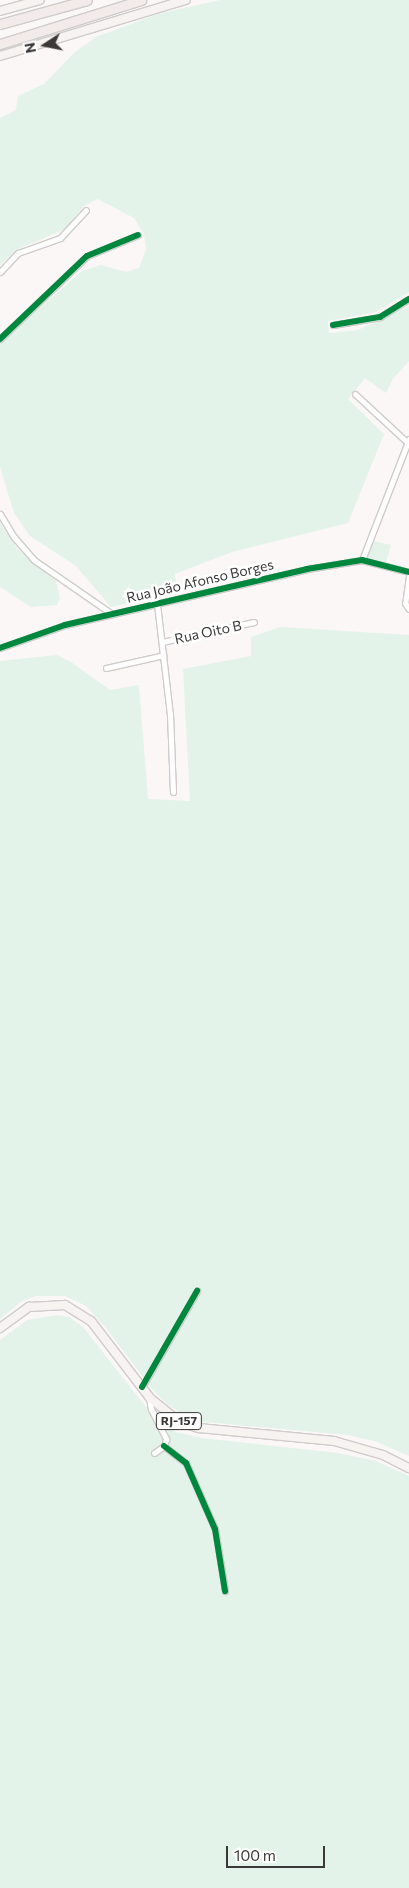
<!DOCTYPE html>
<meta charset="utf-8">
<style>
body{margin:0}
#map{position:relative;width:409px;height:1888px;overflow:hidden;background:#faf7f6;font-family:Commissioner,sans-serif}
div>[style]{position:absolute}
.green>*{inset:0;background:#e3f3e9}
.roads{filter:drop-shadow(1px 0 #cfcccb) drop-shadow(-1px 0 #cfcccb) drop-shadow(0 1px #cfcccb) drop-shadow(0 -1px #cfcccb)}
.minor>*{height:5px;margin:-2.5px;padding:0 2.5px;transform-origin:2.5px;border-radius:2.5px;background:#fefefe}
.primary>*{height:8px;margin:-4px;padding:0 4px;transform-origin:4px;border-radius:4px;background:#f7f3f1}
.motorway>*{height:9px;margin:-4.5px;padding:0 4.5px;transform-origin:4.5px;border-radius:4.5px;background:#f2ebe9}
.cycleway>*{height:6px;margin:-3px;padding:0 3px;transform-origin:3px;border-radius:3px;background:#00873e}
span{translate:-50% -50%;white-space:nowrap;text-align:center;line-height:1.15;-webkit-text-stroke:5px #fff;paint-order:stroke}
.shield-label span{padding:1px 4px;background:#fff;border:1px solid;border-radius:4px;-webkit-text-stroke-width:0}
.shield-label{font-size:12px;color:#3b3938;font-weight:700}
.street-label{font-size:14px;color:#3b3938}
.north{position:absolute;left:20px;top:20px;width:50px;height:50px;-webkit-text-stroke:4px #fff;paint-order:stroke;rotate:259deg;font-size:14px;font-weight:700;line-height:20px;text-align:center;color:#3b3938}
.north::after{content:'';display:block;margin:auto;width:18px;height:22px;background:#3b3938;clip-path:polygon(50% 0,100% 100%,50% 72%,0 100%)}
.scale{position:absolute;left:226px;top:1846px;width:99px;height:22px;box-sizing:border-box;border:2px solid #3b3938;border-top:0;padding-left:6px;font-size:15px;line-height:18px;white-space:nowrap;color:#3b3938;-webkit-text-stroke:4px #fff;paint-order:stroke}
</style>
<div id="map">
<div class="green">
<i style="clip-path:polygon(220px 0,409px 0,409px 292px,376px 312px,328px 321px,329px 333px,358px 330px,409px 306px,409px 361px,393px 379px,386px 393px,365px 378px,348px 399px,384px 434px,348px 523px,232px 552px,175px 574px,177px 593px,111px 607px,76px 566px,30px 536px,14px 513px,0 467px,0 343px,82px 271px,101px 265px,126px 272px,139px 268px,146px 250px,144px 234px,134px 218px,98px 199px,85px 205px,65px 229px,16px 250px,0 265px,0 118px,16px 110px,18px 96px,44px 84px,75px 52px,96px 37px,158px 14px)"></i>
<i style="clip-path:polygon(0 523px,17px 548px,56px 581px,60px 598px,57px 605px,31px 607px,0 587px)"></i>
<i style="clip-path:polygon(373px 541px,391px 545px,386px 562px,366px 557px)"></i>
<i style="clip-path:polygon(280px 627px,409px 635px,409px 1456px,377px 1442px,348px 1435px,194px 1421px,168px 1405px,152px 1389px,106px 1328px,86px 1306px,65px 1296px,36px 1296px,22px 1301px,0 1319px,0 661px,57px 655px,71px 662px,110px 690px,139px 685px,148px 799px,190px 801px,183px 669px,251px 656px,251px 637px)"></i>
<i style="clip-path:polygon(57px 1315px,69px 1317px,83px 1327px,150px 1412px,175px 1432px,202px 1438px,338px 1453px,376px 1461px,409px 1476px,409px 1888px,0 1888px,0 1340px,27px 1320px)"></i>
</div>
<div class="roads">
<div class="minor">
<i style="left:0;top:272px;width:26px;rotate:-47deg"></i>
<i style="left:18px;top:253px;width:45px;rotate:-19.7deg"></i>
<i style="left:60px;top:238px;width:38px;rotate:-47deg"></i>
<i style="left:333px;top:325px;width:48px;rotate:-9.7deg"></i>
<i style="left:380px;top:317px;width:34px;rotate:-32deg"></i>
<i style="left:0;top:339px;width:120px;rotate:-43.7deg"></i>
<i style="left:87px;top:256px;width:55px;rotate:-22.4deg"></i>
<i style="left:355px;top:394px;width:74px;rotate:42.8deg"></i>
<i style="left:0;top:514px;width:27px;rotate:59deg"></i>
<i style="left:14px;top:537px;width:30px;rotate:49deg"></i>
<i style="left:34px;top:560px;width:95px;rotate:34.7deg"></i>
<i style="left:362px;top:560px;width:130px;rotate:-68.8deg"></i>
<i style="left:409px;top:576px;width:27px;rotate:98deg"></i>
<i style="left:405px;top:603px;width:7px;rotate:56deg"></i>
<i style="left:157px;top:604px;width:111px;rotate:83.3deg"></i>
<i style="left:170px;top:714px;width:78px;rotate:87.8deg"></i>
<i style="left:162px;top:642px;width:94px;rotate:-12.3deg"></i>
<i style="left:0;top:648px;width:69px;rotate:-19.5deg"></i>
<i style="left:65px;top:625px;width:248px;rotate:-13deg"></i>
<i style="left:307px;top:569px;width:56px;rotate:-9.3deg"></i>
<i style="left:362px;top:560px;width:49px;rotate:14.3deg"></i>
<i style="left:106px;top:668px;width:59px;rotate:-12.6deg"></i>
<i style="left:142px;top:1387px;width:111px;rotate:-60.2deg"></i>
<i style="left:149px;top:1398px;width:11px;rotate:80deg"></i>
<i style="left:151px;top:1409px;width:34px;rotate:63deg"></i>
<i style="left:166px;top:1439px;width:7px;rotate:106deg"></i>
<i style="left:164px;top:1446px;width:12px;rotate:145deg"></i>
<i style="left:164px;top:1446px;width:28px;rotate:38deg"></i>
<i style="left:186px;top:1463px;width:72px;rotate:66.3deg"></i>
<i style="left:215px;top:1529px;width:63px;rotate:80.8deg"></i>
</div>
<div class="primary">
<i style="left:0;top:11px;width:41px;rotate:-15.4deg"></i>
<i style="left:0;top:56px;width:194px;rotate:-16.8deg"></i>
<i style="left:0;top:1328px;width:36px;rotate:-36deg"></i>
<i style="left:29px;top:1307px;width:36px;rotate:-3deg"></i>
<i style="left:65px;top:1305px;width:31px;rotate:32deg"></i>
<i style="left:91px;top:1321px;width:97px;rotate:52.5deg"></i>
<i style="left:150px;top:1398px;width:38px;rotate:39deg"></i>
<i style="left:180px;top:1422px;width:20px;rotate:18deg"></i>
<i style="left:199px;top:1428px;width:136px;rotate:5.5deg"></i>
<i style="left:334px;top:1441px;width:51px;rotate:15.9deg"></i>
<i style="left:383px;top:1455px;width:29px;rotate:27deg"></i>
</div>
<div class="motorway">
<i style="left:0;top:24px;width:90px;rotate:-15.4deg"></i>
<i style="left:0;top:44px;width:148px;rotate:-17.3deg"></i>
</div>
</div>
<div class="cycleway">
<i style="left:333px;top:325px;width:48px;rotate:-9.7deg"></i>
<i style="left:380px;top:317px;width:34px;rotate:-32deg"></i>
<i style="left:0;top:339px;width:120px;rotate:-43.7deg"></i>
<i style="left:87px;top:256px;width:55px;rotate:-22.4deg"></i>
<i style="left:0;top:648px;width:69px;rotate:-19.5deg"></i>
<i style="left:65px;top:625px;width:248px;rotate:-13deg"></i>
<i style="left:307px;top:569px;width:56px;rotate:-9.3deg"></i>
<i style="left:362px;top:560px;width:49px;rotate:14.3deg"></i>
<i style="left:142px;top:1387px;width:111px;rotate:-60.2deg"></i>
<i style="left:164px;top:1446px;width:28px;rotate:38deg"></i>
<i style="left:186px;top:1463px;width:72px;rotate:66.3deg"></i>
<i style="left:215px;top:1529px;width:63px;rotate:80.8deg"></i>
</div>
<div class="shield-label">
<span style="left:179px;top:1421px">RJ-157</span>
</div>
<div class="street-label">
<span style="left:200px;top:581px;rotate:-13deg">Rua João Afonso Borges</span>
<span style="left:208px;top:632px;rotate:-12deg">Rua Oito B</span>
</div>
<div class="north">N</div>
<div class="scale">100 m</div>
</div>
